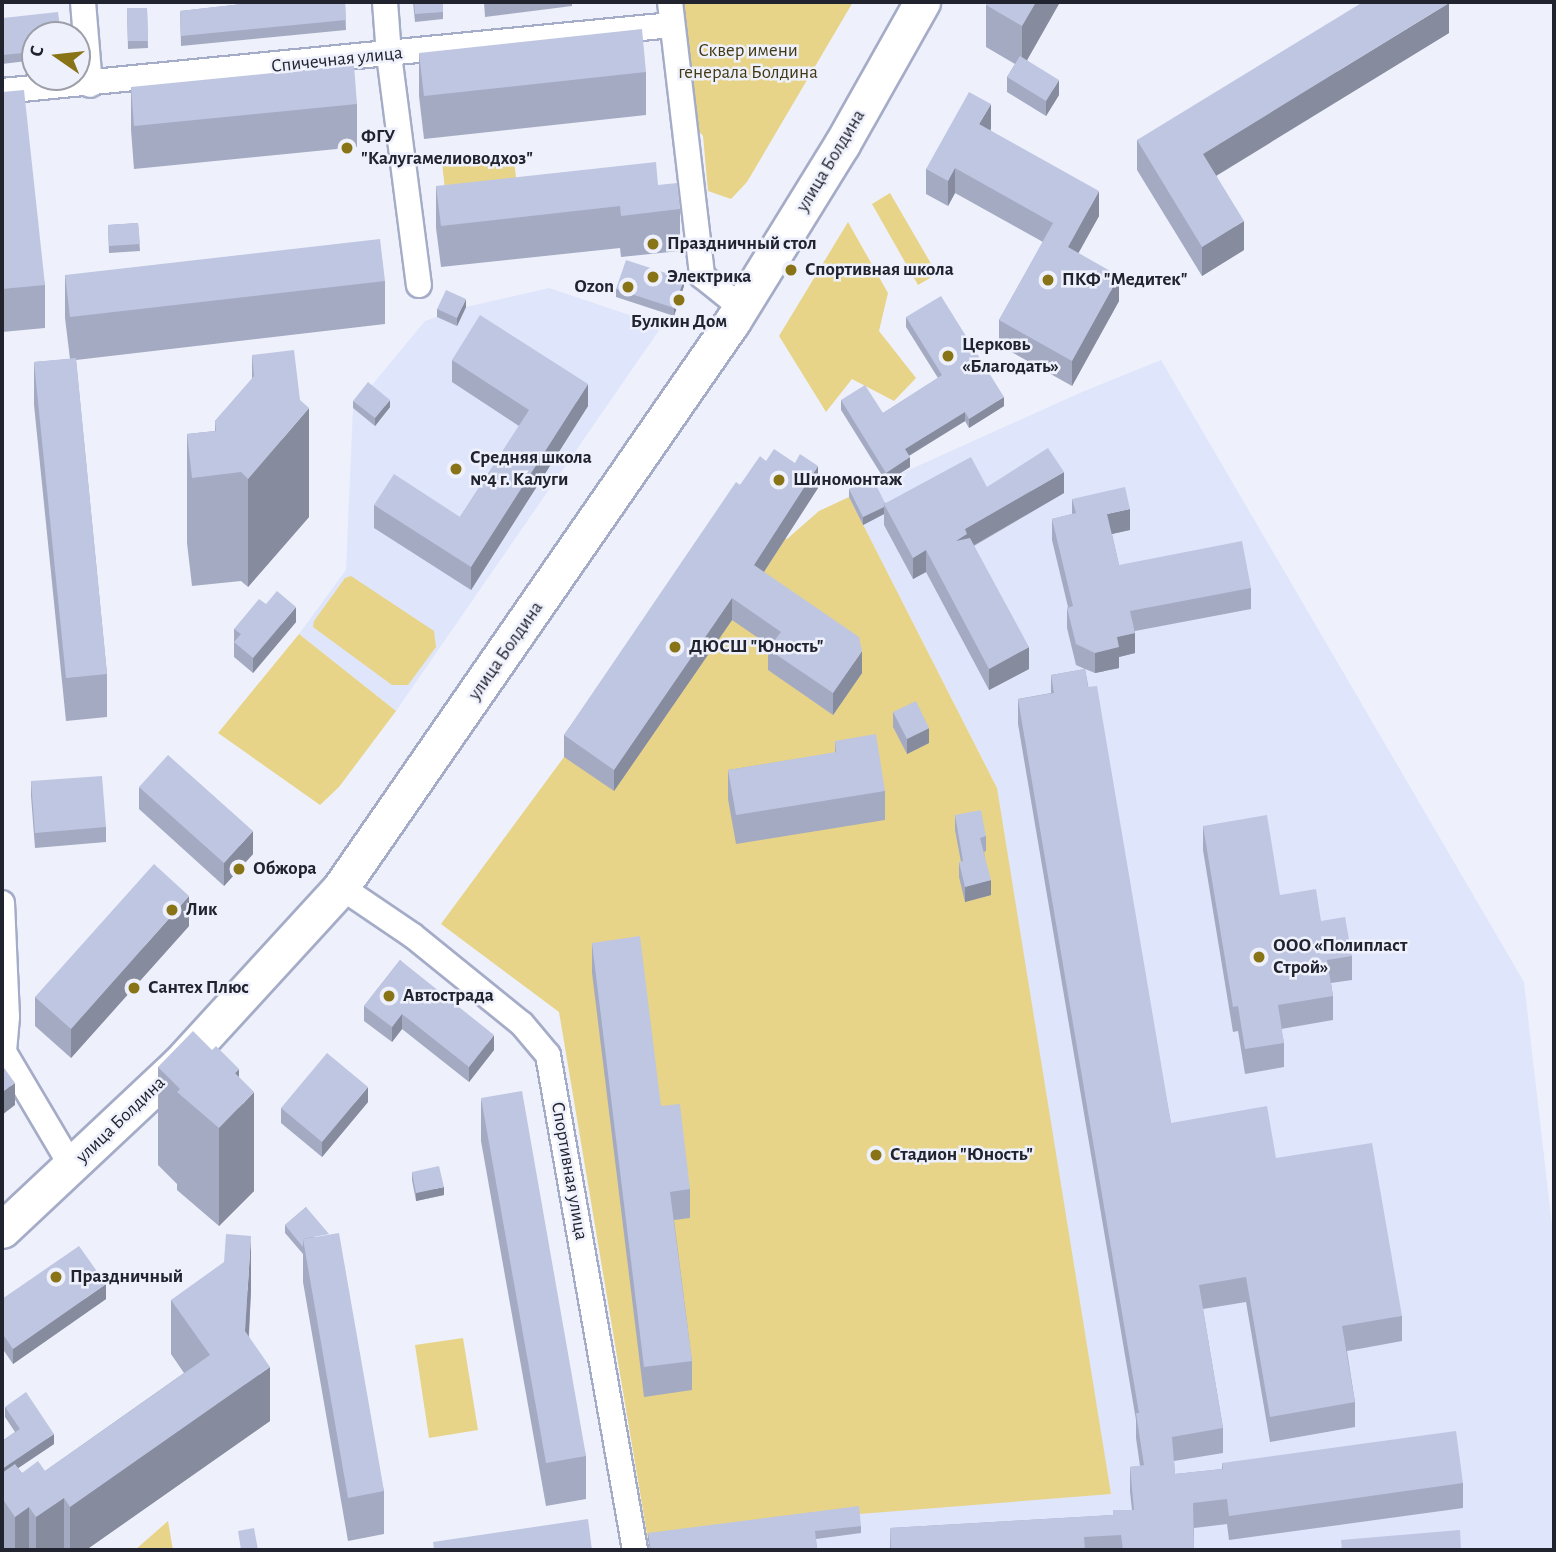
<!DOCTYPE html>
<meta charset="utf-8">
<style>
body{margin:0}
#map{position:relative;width:1556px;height:1552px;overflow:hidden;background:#eef1fc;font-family:"Alegreya Sans",sans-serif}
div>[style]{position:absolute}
.built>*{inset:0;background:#dfe5fa}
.green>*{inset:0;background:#e7d488}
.roads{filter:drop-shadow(2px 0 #a5acc7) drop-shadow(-2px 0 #a5acc7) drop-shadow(0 2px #a5acc7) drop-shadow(0 -2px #a5acc7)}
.street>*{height:24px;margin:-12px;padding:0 12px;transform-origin:12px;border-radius:12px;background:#fff}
.secondary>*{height:35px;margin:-17.5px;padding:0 17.5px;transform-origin:17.5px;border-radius:17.5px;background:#fff}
.wall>*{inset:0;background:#a4aac2}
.shaded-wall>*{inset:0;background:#868b9e}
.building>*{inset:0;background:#bfc6e2}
.dots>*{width:19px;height:19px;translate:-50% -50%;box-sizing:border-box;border:4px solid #eef1fc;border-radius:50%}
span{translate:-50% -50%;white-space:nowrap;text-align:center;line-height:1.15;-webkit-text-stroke:5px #eef1fc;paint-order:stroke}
.park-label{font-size:19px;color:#433a13}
.street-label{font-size:19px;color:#21232e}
.poi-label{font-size:19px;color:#21232e;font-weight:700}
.left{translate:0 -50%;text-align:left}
.right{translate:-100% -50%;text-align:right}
.frame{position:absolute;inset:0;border:4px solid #21232e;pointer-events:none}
.north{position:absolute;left:21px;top:21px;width:70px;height:70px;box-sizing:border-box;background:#eef1fc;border:2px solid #9c9faa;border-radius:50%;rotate:284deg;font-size:19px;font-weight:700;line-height:28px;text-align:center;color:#21232e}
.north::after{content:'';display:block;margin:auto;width:24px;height:32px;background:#887417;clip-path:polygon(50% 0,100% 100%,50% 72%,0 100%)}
</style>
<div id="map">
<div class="built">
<i style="clip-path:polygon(549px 288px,662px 326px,396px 711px,299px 634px,346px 570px,353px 408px,425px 321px,466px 307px)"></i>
<i style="clip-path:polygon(1161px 360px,1524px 982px,1554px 1243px,1554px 1550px,650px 1550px,648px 1540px,859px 1514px,997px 788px,849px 497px,1082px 392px)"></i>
</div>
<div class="green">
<i style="clip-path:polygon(683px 2px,853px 2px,747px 182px,731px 199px,708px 191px,703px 136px,692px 123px)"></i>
<i style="clip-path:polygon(513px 154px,518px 192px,446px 200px,442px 162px)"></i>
<i style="clip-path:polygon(890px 193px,937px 274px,918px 285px,872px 204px)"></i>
<i style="clip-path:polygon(848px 222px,888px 293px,879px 331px,916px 378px,894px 401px,852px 379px,826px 412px,779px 336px)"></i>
<i style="clip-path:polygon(849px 497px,997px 788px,1111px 1494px,859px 1514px,648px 1540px,559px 1012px,441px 924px,564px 757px,736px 504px,787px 539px,819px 511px)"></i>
<i style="clip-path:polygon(351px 576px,434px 631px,436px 647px,408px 685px,392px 685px,313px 627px,314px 621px,345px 578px)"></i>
<i style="clip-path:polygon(299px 634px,396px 711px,339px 787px,320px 805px,218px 733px)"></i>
<i style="clip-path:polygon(463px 1338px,478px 1430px,429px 1438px,415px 1345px)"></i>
<i style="clip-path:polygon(168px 1521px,173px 1550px,135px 1550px)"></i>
</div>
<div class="roads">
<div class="street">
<i style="left:83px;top:2px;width:83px;rotate:85.2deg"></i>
<i style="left:385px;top:2px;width:53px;rotate:85.7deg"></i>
<i style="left:389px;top:55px;width:232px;rotate:82.6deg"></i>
<i style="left:670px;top:2px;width:276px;rotate:83.3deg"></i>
<i style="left:702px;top:276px;width:51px;rotate:38.7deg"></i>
<i style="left:2px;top:91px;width:673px;rotate:-5.63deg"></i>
<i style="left:341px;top:887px;width:86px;rotate:34.1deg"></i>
<i style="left:412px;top:935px;width:141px;rotate:39deg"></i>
<i style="left:522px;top:1024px;width:40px;rotate:50deg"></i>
<i style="left:548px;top:1055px;width:503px;rotate:80.03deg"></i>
<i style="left:2px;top:903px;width:114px;rotate:87.5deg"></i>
<i style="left:7px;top:1017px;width:35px;rotate:95deg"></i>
<i style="left:4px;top:1052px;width:134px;rotate:59.4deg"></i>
</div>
<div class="secondary">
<i style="left:2px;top:1230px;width:244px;rotate:-43.2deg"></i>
<i style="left:180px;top:1063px;width:239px;rotate:-47.5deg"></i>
<i style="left:341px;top:887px;width:687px;rotate:-55.32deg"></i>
<i style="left:732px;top:322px;width:209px;rotate:-58.3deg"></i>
<i style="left:842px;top:144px;width:163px;rotate:-60.6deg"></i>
</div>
</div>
<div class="wall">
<i style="clip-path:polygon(250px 2px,345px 2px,346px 30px,181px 46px,180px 11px,251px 3px)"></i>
<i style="clip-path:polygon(413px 2px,443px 2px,443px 19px,415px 22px)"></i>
<i style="clip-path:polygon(484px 2px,572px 2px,572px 6px,485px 17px)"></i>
<i style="clip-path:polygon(987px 2px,1060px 2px,1027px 60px,1059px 95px,1046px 116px,1007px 92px,1007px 77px,1015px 64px,986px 47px,986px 5px)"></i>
<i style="clip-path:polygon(2px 7px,3px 18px,35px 35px,35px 60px,2px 64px)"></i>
<i style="clip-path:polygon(127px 8px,147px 8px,148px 48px,128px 49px)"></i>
<i style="clip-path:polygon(1449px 33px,1216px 175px,1244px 250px,1202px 276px,1137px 170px,1137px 140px)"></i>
<i style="clip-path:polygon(419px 53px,646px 72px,646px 115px,424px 139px,419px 96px)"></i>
<i style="clip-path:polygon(131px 87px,357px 104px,357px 147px,134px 169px,131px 130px)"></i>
<i style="clip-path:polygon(2px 92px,45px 285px,45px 328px,2px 332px)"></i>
<i style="clip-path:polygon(991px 129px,990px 130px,1099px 216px,1078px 253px,1119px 301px,1072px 386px,999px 345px,999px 320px,1043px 242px,955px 193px,948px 206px,926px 194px,926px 169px)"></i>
<i style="clip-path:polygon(658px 185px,680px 209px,680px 251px,621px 257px,620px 248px,441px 267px,436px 228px,436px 186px)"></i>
<i style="clip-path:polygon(138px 223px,140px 251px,109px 253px,108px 225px)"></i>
<i style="clip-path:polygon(65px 275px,385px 281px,385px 324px,76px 360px,107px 674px,107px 717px,66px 721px,34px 405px,34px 362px,70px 359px,65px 318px)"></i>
<i style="clip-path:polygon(684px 286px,674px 316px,616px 297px,616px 289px)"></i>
<i style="clip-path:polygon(466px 307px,457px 326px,437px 317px,437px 309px)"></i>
<i style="clip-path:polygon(906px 317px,1004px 406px,969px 428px,965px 421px,909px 456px,910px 467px,886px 482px,841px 410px,841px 400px,883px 413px,938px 378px,906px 327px)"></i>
<i style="clip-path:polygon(252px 355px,309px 517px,248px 587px,241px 581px,192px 586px,187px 543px,187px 434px,215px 431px,215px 421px,252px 379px)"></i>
<i style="clip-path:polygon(452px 360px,588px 406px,471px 590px,374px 528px,374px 505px,460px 517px,519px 426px,452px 382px)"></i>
<i style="clip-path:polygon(353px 401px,390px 407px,375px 426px,353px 408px)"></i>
<i style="clip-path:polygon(766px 461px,818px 488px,764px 572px,862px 673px,833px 715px,768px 670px,768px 649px,770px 646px,732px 620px,614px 791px,564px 757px,564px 735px,740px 485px)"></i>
<i style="clip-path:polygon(987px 487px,1064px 493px,974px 546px,1029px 669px,989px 690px,926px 572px,913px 579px,884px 525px,884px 514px,863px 525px,849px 497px,849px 489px,885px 503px)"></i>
<i style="clip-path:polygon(1072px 499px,1130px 530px,1112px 534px,1119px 565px,1251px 588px,1251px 609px,1135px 631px,1135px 653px,1119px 657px,1119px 668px,1095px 673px,1085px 669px,1171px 1123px,1276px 1158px,1402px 1316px,1402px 1341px,1347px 1351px,1355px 1402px,1355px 1427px,1270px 1442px,1246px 1302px,1203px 1309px,1223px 1428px,1223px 1453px,1174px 1461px,1175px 1474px,1222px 1469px,1222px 1463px,1463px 1483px,1463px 1508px,1229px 1540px,1227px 1524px,1194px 1528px,1194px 1550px,890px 1550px,890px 1528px,1113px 1515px,1132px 1510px,1130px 1492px,1130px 1467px,1140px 1466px,1136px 1438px,1136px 1420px,1018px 724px,1018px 699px,1051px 693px,1051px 675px,1085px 669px,1076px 665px,1067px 628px,1067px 608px,1068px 607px,1052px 540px,1052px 519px,1072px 514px)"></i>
<i style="clip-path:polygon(296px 622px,253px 673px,234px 657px,234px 629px)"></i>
<i style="clip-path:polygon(893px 712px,929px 743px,907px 754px,893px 727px)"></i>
<i style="clip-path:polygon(835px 741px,885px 791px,885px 820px,736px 844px,728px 799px,728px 770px,835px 753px)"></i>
<i style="clip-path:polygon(31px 781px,106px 827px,106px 842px,35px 848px,31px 796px)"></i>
<i style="clip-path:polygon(139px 787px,253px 854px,224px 886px,139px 809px)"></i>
<i style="clip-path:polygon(955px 815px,986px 836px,986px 851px,984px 852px,991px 895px,965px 902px,959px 877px,959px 862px,961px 862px,955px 830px)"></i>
<i style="clip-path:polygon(1203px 826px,1280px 895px,1321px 921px,1352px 956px,1352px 980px,1331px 983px,1333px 996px,1333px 1020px,1281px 1029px,1284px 1043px,1284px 1067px,1245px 1074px,1238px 1031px,1233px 1032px,1203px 850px)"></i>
<i style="clip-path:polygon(189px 926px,71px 1058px,35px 1026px,35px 997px)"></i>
<i style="clip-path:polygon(592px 943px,661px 1106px,690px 1189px,690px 1218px,674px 1220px,692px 1361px,692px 1390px,644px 1397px,592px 973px)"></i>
<i style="clip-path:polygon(400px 960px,494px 1050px,469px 1082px,402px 1029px,392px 1042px,364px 1021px,364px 1006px)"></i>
<i style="clip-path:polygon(158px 1067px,239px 1077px,254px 1191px,219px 1226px,177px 1190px,177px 1184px,158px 1165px)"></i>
<i style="clip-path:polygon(481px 1098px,586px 1456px,586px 1499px,546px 1506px,481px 1141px)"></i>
<i style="clip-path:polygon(368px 1102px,322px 1157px,281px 1123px,281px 1108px)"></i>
<i style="clip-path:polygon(412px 1172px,444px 1195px,416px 1201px,412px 1180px)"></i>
<i style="clip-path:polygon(306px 1207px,384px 1491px,384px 1534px,348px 1541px,303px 1282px,303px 1254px,285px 1233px,285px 1225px)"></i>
<i style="clip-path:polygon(251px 1290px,249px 1336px,270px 1421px,86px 1550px,2px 1550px,2px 1441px,15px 1432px,5px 1417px,5px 1407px,54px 1444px,18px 1468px,22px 1473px,45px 1471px,184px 1373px,171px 1354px,171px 1300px)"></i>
<i style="clip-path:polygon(2px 1299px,106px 1299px,13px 1364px,2px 1348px)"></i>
<i style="clip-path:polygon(861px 1526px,861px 1533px,816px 1539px,817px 1550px,650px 1550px,648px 1540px,648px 1533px)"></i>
</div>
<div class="shaded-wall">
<i style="clip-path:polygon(1036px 2px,1060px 2px,1022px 69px,1022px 26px)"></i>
<i style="clip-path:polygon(1449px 3px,1449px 33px,1203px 184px,1203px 154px)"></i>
<i style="clip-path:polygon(1059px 80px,1059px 95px,1046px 116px,1046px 101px)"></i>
<i style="clip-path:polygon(991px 104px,991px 129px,979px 149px,979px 124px)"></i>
<i style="clip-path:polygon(955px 168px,955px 193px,948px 206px,948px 181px)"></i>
<i style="clip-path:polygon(1099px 191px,1099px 216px,1068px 272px,1068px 247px)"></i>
<i style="clip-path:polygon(1244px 221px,1244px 250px,1202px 276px,1202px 247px)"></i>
<i style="clip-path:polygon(1119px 276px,1119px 301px,1072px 386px,1072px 361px)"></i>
<i style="clip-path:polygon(684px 279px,684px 286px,674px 316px,674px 308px)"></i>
<i style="clip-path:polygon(466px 299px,466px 307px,457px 326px,457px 318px)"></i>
<i style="clip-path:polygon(588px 384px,588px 406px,471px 590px,471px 567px)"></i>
<i style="clip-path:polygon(1004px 397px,1004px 406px,969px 428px,969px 419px)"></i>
<i style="clip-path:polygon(390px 400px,390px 407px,375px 426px,375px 418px)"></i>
<i style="clip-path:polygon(309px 408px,309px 517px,248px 587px,248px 479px)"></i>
<i style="clip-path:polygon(965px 412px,965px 421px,905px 458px,905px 449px)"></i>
<i style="clip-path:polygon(910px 457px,910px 467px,886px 482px,886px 473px)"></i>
<i style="clip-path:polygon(818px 466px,818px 488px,754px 587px,754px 565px)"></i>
<i style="clip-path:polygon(1064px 472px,1064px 493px,967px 549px,956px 541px,965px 529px)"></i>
<i style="clip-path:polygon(884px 507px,884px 514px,863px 525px,863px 517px)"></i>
<i style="clip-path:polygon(1130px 509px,1130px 530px,1107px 535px,1107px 514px)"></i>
<i style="clip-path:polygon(926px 550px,926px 572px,913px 579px,913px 558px)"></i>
<i style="clip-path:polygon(732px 598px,732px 620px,614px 791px,614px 770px)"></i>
<i style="clip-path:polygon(296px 607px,296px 622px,253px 673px,253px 658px)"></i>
<i style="clip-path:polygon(1135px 633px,1135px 653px,1119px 657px,1119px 668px,1095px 673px,1095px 653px,1117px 637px)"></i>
<i style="clip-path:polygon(1029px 647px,1029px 669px,989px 690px,989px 669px)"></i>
<i style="clip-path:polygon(862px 651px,862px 673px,833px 715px,833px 693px)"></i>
<i style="clip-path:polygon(929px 728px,929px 743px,907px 754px,907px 739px)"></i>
<i style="clip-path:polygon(253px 831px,253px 854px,224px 886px,224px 863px)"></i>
<i style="clip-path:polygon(991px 880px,991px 895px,965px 902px,965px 887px)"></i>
<i style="clip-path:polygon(189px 896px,189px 926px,71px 1058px,71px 1029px)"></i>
<i style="clip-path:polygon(402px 1014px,402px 1029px,392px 1042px,392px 1027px)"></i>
<i style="clip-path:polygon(494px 1035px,494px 1050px,469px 1082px,469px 1067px)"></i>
<i style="clip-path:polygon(239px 1069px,239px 1108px,254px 1092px,254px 1191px,219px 1226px,219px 1128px,235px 1073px)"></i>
<i style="clip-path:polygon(15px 1083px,15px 1105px,2px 1115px,2px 1092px)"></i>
<i style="clip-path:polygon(368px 1087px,368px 1102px,322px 1157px,322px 1142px)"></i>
<i style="clip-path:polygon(444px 1187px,444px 1195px,416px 1201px,416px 1193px)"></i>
<i style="clip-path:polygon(251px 1236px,251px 1290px,246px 1384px,270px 1367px,270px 1421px,86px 1550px,70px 1550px,70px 1507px,245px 1331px)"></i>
<i style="clip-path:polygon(106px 1284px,106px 1299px,13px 1364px,13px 1349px)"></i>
<i style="clip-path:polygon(54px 1434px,54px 1444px,2px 1479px,2px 1469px)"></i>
<i style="clip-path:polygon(64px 1498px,64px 1550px,36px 1550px,36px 1517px)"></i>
<i style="clip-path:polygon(29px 1507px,29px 1550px,15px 1550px,15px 1517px)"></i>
</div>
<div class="building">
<i style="clip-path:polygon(251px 2px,345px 2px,346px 20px,181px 36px,180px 11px,251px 3px)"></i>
<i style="clip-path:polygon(414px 2px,443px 2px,443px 12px,415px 14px)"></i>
<i style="clip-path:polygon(485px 2px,501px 2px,485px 4px)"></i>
<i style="clip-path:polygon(987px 2px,1036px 2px,1022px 26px,986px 5px)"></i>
<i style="clip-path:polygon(1363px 2px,1448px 2px,1449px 3px,1203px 154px,1244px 221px,1202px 247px,1137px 140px)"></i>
<i style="clip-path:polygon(2px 7px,3px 18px,58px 12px,61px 35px,35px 35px,35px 52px,2px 55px)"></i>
<i style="clip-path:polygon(127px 8px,147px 8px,148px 41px,128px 41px)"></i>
<i style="clip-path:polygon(642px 29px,646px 72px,424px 96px,419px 53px)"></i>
<i style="clip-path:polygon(1020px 56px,1059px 80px,1046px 101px,1007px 77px)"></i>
<i style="clip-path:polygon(354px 65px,357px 104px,134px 126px,131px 87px)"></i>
<i style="clip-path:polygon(24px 90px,45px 285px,2px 289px,2px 92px)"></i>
<i style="clip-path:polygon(969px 92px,991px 104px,979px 124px,1099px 191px,1068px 247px,1119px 276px,1072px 361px,999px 320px,1053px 223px,955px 168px,948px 181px,926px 169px)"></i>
<i style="clip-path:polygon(656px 162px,658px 185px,677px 183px,680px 209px,621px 216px,620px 206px,441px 226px,436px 186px)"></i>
<i style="clip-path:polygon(138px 223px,140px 244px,109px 246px,108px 225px)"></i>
<i style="clip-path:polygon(380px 239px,385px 281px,70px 317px,65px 275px)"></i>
<i style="clip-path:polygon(626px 260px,684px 279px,674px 308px,616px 289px)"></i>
<i style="clip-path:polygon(446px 290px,466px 299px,457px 318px,437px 309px)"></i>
<i style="clip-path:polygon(941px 296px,1004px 397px,969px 419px,965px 412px,905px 449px,910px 457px,886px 473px,841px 400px,865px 385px,883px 413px,942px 375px,906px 317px)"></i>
<i style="clip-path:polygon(480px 315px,588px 384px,471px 567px,374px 505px,394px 474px,460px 517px,529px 410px,452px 360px)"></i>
<i style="clip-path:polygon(294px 350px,300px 400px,309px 408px,248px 479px,241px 472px,192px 478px,187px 434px,216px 431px,215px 421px,254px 376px,252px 355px)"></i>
<i style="clip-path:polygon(76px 358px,107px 674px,66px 678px,34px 362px)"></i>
<i style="clip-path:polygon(368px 382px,390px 400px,375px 418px,353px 401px)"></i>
<i style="clip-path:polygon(1048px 448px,1064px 472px,965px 529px,967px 534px,956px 541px,970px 538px,1029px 647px,989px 669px,926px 550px,913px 558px,884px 504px,971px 457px,987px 487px)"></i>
<i style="clip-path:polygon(774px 449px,795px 463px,800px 454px,818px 466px,754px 565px,859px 637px,862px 651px,833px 693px,768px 649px,781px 632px,732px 598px,614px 770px,564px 735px,736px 482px,740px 485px,760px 456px,766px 461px)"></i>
<i style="clip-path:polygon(872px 477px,885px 503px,884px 504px,884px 507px,863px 517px,849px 489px)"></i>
<i style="clip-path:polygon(1125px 487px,1130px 509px,1107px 514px,1119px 565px,1242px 541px,1251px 588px,1130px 611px,1135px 633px,1117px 637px,1119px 647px,1095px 653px,1076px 644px,1067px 608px,1073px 606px,1052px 519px,1076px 513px,1072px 499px)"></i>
<i style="clip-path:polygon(277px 591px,296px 607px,253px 658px,234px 642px,241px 634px,234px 629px,259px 599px,266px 604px)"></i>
<i style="clip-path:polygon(1085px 669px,1088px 687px,1097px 686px,1171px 1123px,1267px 1106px,1276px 1158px,1372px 1143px,1402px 1316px,1342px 1326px,1355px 1402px,1270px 1417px,1246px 1277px,1199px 1285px,1223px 1428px,1172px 1437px,1175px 1474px,1223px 1469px,1222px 1463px,1456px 1431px,1463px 1483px,1229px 1516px,1227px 1499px,1193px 1503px,1194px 1550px,1123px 1550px,1121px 1535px,1084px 1537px,1085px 1550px,891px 1550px,890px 1528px,1113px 1515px,1113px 1510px,1134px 1510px,1130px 1467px,1144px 1465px,1136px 1413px,1139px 1413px,1018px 699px,1054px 693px,1051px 675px)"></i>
<i style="clip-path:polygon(916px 701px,929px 728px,907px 739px,893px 712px)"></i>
<i style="clip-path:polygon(876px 734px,885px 791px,736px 815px,728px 770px,836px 752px,835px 741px)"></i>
<i style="clip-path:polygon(168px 755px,253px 831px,224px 863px,139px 787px)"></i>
<i style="clip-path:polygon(102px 776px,106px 827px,35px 833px,31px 781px)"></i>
<i style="clip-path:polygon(981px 810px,986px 836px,980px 838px,991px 880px,965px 887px,959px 862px,963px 861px,955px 815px)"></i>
<i style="clip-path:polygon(1267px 815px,1280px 895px,1316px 889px,1321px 921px,1345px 917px,1352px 956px,1327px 960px,1333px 996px,1278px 1005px,1284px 1043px,1245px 1049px,1238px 1006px,1233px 1007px,1203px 826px)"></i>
<i style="clip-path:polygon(154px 864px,189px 896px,71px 1029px,35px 997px)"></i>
<i style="clip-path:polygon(640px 936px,661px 1106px,680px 1104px,690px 1189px,670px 1192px,692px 1361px,644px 1367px,592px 943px)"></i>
<i style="clip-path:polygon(400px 960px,494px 1035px,469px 1067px,402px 1014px,392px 1027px,364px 1006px)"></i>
<i style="clip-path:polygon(193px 1031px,212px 1050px,216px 1046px,239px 1069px,235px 1073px,254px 1092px,219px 1128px,177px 1092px,180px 1089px,158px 1067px)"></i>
<i style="clip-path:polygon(327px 1053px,368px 1087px,322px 1142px,281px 1108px)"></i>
<i style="clip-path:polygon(2px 1065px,15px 1083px,2px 1092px)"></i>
<i style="clip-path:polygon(522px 1091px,586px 1456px,546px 1463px,481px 1098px)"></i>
<i style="clip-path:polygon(439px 1166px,444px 1187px,416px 1193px,412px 1172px)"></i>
<i style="clip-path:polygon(306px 1207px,329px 1234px,303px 1239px,303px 1247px,285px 1225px)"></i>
<i style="clip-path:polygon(339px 1233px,384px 1491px,348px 1498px,303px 1239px)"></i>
<i style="clip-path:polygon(226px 1234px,251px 1236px,245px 1331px,270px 1367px,70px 1507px,64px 1498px,36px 1517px,29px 1507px,15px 1517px,2px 1498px,2px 1473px,15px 1464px,22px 1473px,38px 1461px,45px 1471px,210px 1355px,171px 1300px,224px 1262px)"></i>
<i style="clip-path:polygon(79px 1246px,106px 1284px,13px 1349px,2px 1333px,2px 1299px)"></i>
<i style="clip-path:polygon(26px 1392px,54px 1434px,2px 1469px,2px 1441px,20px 1429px,5px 1407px)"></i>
<i style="clip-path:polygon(859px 1506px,861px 1526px,815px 1531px,817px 1550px,673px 1550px,673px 1548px,651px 1550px,648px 1533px)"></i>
<i style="clip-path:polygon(588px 1519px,592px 1550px,434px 1550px,433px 1542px)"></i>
<i style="clip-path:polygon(254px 1528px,258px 1550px,241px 1550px,238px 1531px)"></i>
<i style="clip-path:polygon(1460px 1530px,1461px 1550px,1342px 1550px,1341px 1540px)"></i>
</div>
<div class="dots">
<i style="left:347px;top:148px;background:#887417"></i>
<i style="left:653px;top:244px;background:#887417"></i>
<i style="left:791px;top:270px;background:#887417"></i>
<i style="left:653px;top:277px;background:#887417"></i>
<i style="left:1048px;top:280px;background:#887417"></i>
<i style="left:628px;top:287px;background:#887417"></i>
<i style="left:679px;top:300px;background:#887417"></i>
<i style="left:948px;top:356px;background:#887417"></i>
<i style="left:456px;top:469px;background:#887417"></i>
<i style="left:779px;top:480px;background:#887417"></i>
<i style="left:675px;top:647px;background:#887417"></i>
<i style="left:239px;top:869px;background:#887417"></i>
<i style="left:172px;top:910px;background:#887417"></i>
<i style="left:1259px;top:957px;background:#887417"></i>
<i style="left:134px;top:988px;background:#887417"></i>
<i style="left:389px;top:996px;background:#887417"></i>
<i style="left:876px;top:1155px;background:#887417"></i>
<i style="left:56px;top:1277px;background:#887417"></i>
</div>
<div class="park-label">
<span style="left:748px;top:62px">Сквер имени<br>генерала Болдина</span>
</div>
<div class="street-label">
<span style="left:337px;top:60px;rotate:-6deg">Спичечная улица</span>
<span style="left:831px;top:161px;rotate:-59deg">улица Болдина</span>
<span style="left:506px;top:651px;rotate:-55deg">улица Болдина</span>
<span style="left:121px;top:1120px;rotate:-44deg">улица Болдина</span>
<span style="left:569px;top:1171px;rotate:80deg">Спортивная улица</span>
</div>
<div class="poi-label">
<span class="left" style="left:361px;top:148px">ФГУ<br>"Калугамелиоводхоз"</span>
<span class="left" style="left:667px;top:244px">Праздничный стол</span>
<span class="left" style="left:805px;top:270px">Спортивная школа</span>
<span class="left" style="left:667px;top:277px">Электрика</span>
<span class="left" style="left:1062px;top:280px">ПКФ "Медитек"</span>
<span class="right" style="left:614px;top:287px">Ozon</span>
<span style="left:679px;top:322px">Булкин Дом</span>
<span class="left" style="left:962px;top:356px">Церковь<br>«Благодать»</span>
<span class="left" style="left:470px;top:469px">Средняя школа<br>№4 г. Калуги</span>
<span class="left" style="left:793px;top:480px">Шиномонтаж</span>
<span class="left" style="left:689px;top:647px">ДЮСШ "Юность"</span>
<span class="left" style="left:253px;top:869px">Обжора</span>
<span class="left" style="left:186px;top:910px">Лик</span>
<span class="left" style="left:1273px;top:957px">ООО «Полипласт<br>Строй»</span>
<span class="left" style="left:148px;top:988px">Сантех Плюс</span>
<span class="left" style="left:403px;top:996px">Автострада</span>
<span class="left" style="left:890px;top:1155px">Стадион "Юность"</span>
<span class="left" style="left:70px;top:1277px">Праздничный</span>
</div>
<div class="frame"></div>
<div class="north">С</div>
</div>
